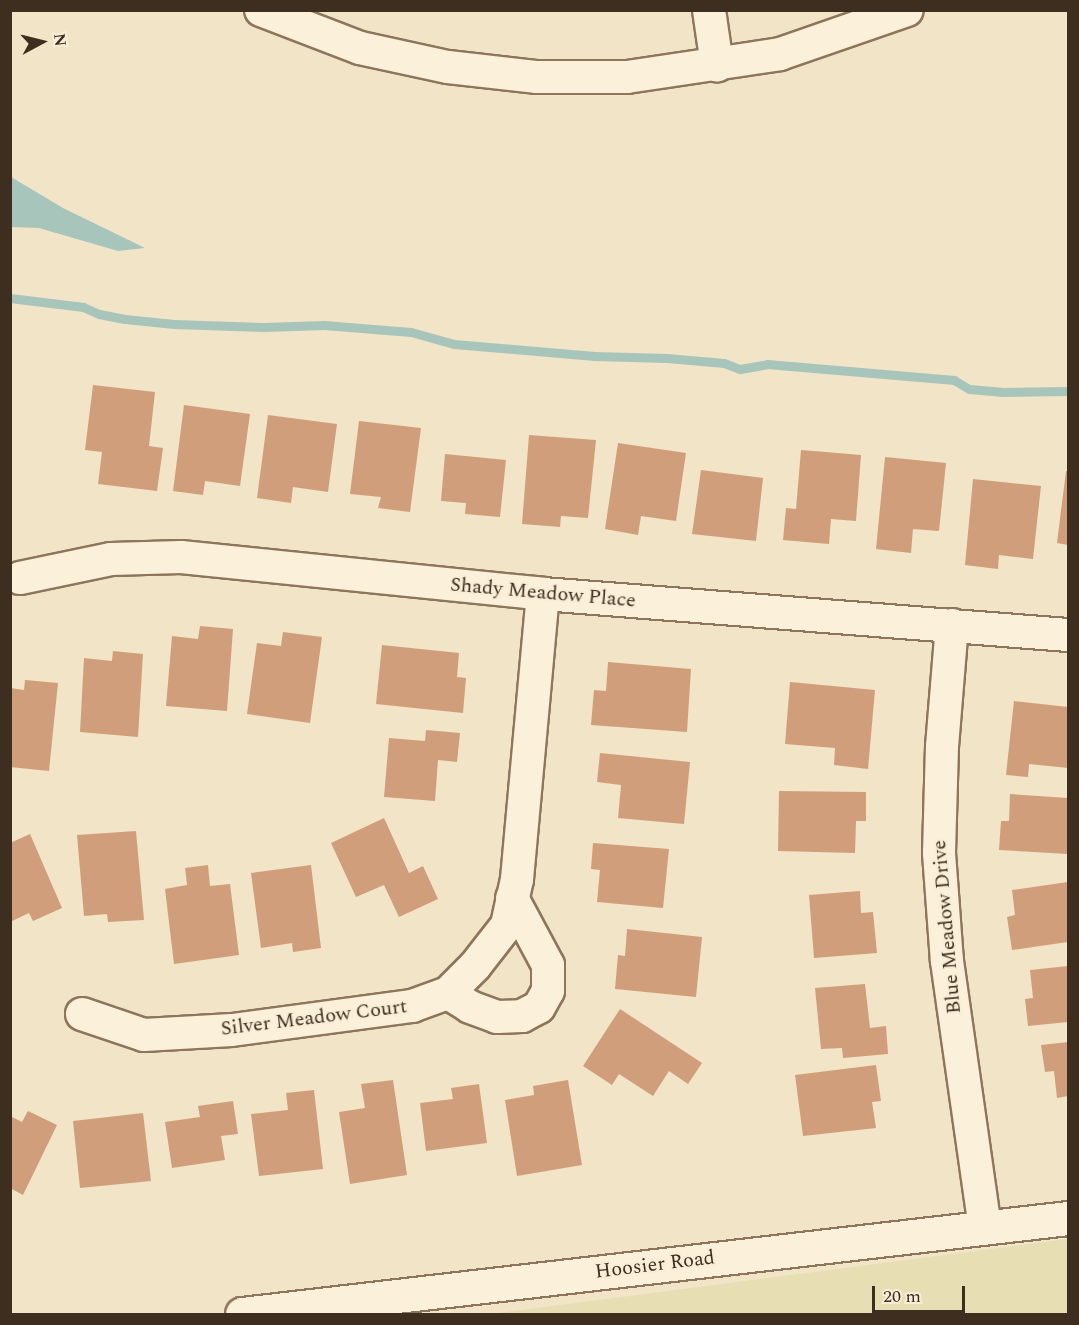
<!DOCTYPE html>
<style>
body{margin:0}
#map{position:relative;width:1079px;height:1325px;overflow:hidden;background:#f1e4c7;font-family:Spectral,serif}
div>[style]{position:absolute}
.farmland>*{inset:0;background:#e7deb4}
.water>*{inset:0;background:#a8c5bc}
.stream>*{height:9px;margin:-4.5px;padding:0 4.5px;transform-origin:4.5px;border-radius:4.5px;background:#a8c5bc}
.building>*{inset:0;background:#d19e7b}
.roads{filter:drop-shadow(2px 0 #8e755b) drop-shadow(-2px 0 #8e755b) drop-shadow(0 2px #8e755b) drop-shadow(0 -2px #8e755b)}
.minor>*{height:32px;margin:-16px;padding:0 16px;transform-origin:16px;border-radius:16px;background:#fbf1db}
.tertiary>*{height:33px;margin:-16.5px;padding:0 16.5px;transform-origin:16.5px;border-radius:16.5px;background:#fbf1db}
span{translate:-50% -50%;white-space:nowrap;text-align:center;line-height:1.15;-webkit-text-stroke:4.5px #f8eed7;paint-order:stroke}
.street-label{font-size:20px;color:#3e2e1f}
.frame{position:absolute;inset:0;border:12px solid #3e2e1f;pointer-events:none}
.north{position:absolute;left:12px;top:12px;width:60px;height:60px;-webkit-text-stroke:4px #f8eed7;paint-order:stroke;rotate:83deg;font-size:16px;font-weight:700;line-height:24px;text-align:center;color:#3e2e1f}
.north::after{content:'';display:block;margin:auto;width:21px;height:27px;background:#3e2e1f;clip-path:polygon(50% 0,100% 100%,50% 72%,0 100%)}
.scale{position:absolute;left:872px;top:1286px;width:93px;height:27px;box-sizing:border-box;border:3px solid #3e2e1f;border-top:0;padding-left:8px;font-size:18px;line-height:21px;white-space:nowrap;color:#3e2e1f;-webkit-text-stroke:4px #f8eed7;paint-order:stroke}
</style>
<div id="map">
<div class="farmland">
<i style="clip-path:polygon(1068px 1239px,1068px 1314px,491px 1314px)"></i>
</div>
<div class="water">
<i style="clip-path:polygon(11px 177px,63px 208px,145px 248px,118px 251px,39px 228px,11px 227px)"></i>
</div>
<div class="stream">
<i style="left:10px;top:298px;width:74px;rotate:7deg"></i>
<i style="left:83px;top:307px;width:17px;rotate:24deg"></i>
<i style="left:99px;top:314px;width:26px;rotate:11deg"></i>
<i style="left:125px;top:319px;width:49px;rotate:5.8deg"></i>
<i style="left:174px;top:324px;width:90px;rotate:1.9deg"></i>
<i style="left:264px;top:327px;width:60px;rotate:-1.9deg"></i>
<i style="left:324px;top:325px;width:87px;rotate:4.6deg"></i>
<i style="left:411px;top:332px;width:45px;rotate:15.6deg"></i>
<i style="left:454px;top:344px;width:141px;rotate:4.9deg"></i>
<i style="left:594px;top:356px;width:73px;rotate:1.6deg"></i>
<i style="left:667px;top:358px;width:57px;rotate:5deg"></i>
<i style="left:724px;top:363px;width:17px;rotate:21deg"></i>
<i style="left:740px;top:369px;width:27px;rotate:-10deg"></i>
<i style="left:767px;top:364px;width:188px;rotate:4.9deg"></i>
<i style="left:954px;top:380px;width:17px;rotate:31deg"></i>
<i style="left:969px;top:389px;width:32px;rotate:5deg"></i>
<i style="left:1001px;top:392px;width:67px;rotate:-0.9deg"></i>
</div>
<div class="building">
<i style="clip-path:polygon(93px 385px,155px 392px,149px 446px,163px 448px,157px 491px,98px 484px,102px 452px,85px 450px)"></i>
<i style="clip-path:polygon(184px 405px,250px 414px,240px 486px,205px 481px,203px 495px,173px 491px)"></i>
<i style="clip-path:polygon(268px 415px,337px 424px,328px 492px,293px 487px,291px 503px,257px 498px)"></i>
<i style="clip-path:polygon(359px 421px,421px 428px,410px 512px,378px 508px,381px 497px,350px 494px)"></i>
<i style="clip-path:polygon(529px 435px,596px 440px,588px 518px,561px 516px,560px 527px,522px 524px)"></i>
<i style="clip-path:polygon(618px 443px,686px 453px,676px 521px,641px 516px,638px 535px,605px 529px)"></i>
<i style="clip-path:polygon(801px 450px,861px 455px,856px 521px,831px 519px,829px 544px,783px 540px,786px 508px,796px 509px)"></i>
<i style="clip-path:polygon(445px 454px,506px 460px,500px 517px,465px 514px,466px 503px,441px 501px)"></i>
<i style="clip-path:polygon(885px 457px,946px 463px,939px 531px,913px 529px,911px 553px,876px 549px)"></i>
<i style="clip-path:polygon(701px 470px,763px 478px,756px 541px,692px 534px)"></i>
<i style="clip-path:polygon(1066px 471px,1068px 471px,1068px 545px,1057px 543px)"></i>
<i style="clip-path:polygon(973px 479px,1041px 486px,1033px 559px,999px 555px,998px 569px,965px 565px)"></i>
<i style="clip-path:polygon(200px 626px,233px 629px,227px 711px,166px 706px,172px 636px,198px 639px)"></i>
<i style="clip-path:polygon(283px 632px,322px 637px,310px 723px,247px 714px,257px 643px,281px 646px)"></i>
<i style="clip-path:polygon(382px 645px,459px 653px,457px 677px,466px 678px,463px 713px,376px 704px)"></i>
<i style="clip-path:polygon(113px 651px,143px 654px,138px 737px,80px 732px,84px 658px,112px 661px)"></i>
<i style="clip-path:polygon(608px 662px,691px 669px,687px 732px,591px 725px,594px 690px,606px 691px)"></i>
<i style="clip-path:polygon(25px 680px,58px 683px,49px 771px,10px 767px,10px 688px,24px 690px)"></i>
<i style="clip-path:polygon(790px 682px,875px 690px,868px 769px,834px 765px,835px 748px,785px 744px)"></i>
<i style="clip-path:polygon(1014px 701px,1068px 707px,1068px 768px,1029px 764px,1028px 777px,1006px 775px)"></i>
<i style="clip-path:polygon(426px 730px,460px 733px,457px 762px,438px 760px,435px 801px,384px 797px,389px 738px,425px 741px)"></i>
<i style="clip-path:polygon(600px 753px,690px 762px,684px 824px,618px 818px,621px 785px,597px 782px)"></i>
<i style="clip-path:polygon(779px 791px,866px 792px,866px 821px,856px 821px,855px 853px,778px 851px)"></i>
<i style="clip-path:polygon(1010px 794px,1068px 798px,1068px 854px,999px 850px,1001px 821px,1009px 821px)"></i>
<i style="clip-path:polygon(384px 818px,409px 873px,423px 866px,438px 899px,399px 917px,384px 885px,356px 897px,331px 843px)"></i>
<i style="clip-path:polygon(136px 831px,144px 920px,108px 922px,107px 914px,84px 916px,77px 835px)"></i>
<i style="clip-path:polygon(30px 834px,62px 908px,33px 921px,29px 913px,10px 922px,10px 843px)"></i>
<i style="clip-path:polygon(593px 843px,669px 849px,663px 908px,597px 902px,600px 870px,591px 869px)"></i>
<i style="clip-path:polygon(208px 865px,210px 886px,230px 884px,239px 955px,174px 964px,165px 889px,187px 885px,185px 868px)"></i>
<i style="clip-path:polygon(311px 865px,321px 948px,293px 952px,292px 943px,261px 948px,251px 873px)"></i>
<i style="clip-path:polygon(1068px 882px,1068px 942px,1012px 950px,1007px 917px,1015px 915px,1012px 890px)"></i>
<i style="clip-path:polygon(860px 891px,861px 913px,873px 912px,877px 953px,814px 958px,809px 895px)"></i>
<i style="clip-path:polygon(627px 929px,702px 937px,696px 997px,615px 989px,618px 955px,625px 956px)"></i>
<i style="clip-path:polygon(1068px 966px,1068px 1022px,1028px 1026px,1025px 999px,1033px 998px,1030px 970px)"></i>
<i style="clip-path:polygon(865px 984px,870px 1028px,886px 1026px,888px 1054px,843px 1058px,842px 1048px,821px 1049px,815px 988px)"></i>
<i style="clip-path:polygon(620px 1009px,702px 1063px,688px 1084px,669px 1071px,653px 1096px,619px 1074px,612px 1085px,583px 1066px)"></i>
<i style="clip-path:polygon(1068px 1042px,1068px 1096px,1057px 1098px,1054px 1071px,1045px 1072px,1041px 1045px)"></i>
<i style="clip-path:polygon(876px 1065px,881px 1101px,872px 1102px,876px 1128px,803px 1136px,795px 1075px)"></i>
<i style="clip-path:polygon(393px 1080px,407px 1175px,350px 1184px,339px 1112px,365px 1108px,361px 1084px)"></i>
<i style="clip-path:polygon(568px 1080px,582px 1165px,517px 1176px,505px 1100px,534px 1095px,533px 1086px)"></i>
<i style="clip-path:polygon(479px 1084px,487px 1143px,426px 1151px,420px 1103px,453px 1099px,451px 1088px)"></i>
<i style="clip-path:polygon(314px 1090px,323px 1169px,259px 1176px,251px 1114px,288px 1110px,286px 1093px)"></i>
<i style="clip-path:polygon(233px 1101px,238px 1134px,221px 1136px,225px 1160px,172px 1168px,165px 1122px,200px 1117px,198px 1106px)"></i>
<i style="clip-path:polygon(28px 1111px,57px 1125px,23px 1195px,10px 1188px,10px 1116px,22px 1122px)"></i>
<i style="clip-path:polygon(143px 1113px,151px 1181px,80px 1188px,73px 1121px)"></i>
</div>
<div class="roads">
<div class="minor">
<i style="left:261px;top:10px;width:106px;rotate:21deg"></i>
<i style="left:360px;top:48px;width:90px;rotate:12.2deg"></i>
<i style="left:448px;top:67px;width:90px;rotate:6.4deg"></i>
<i style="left:537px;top:77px;width:90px"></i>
<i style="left:627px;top:77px;width:155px;rotate:-8.5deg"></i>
<i style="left:780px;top:54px;width:134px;rotate:-19.1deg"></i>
<i style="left:709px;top:10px;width:56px;rotate:81.7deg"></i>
<i style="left:20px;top:578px;width:93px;rotate:-11.8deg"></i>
<i style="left:111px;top:559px;width:70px;rotate:-1.6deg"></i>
<i style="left:181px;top:557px;width:364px;rotate:5.8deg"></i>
<i style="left:543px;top:594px;width:527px;rotate:4.47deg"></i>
<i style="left:952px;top:625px;width:121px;rotate:94.7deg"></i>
<i style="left:942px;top:746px;width:107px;rotate:91.6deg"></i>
<i style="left:939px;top:853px;width:108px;rotate:85.8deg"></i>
<i style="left:947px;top:961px;width:269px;rotate:81.9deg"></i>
<i style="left:448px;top:993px;width:26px;rotate:32deg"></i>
<i style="left:470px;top:1007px;width:29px;rotate:20deg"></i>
<i style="left:497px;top:1017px;width:25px;rotate:-2deg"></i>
<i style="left:522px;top:1016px;width:19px;rotate:-28deg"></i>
<i style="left:539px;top:1007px;width:18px;rotate:-61deg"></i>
<i style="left:548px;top:991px;width:26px;rotate:-90deg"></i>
<i style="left:548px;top:965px;width:76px;rotate:-118.2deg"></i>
<i style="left:82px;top:1014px;width:65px;rotate:18.7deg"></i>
<i style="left:144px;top:1035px;width:88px;rotate:-3.3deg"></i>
<i style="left:232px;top:1030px;width:182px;rotate:-7.6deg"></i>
<i style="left:412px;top:1006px;width:38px;rotate:-20deg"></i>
<i style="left:448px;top:993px;width:38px;rotate:-45deg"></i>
<i style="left:475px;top:966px;width:52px;rotate:-52deg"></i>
<i style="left:507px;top:925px;width:47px;rotate:-77.7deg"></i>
<i style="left:517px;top:879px;width:286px;rotate:-84.8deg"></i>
</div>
<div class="tertiary">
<i style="left:242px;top:1314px;width:832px;rotate:-6.63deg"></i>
</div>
</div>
<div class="street-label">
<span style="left:543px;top:593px;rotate:5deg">Shady Meadow Place</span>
<span style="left:947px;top:927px;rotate:-95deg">Blue Meadow Drive</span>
<span style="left:314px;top:1018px;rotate:-7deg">Silver Meadow Court</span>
<span style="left:655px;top:1265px;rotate:-7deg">Hoosier Road</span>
</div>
<div class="frame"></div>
<div class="north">N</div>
<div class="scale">20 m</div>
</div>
